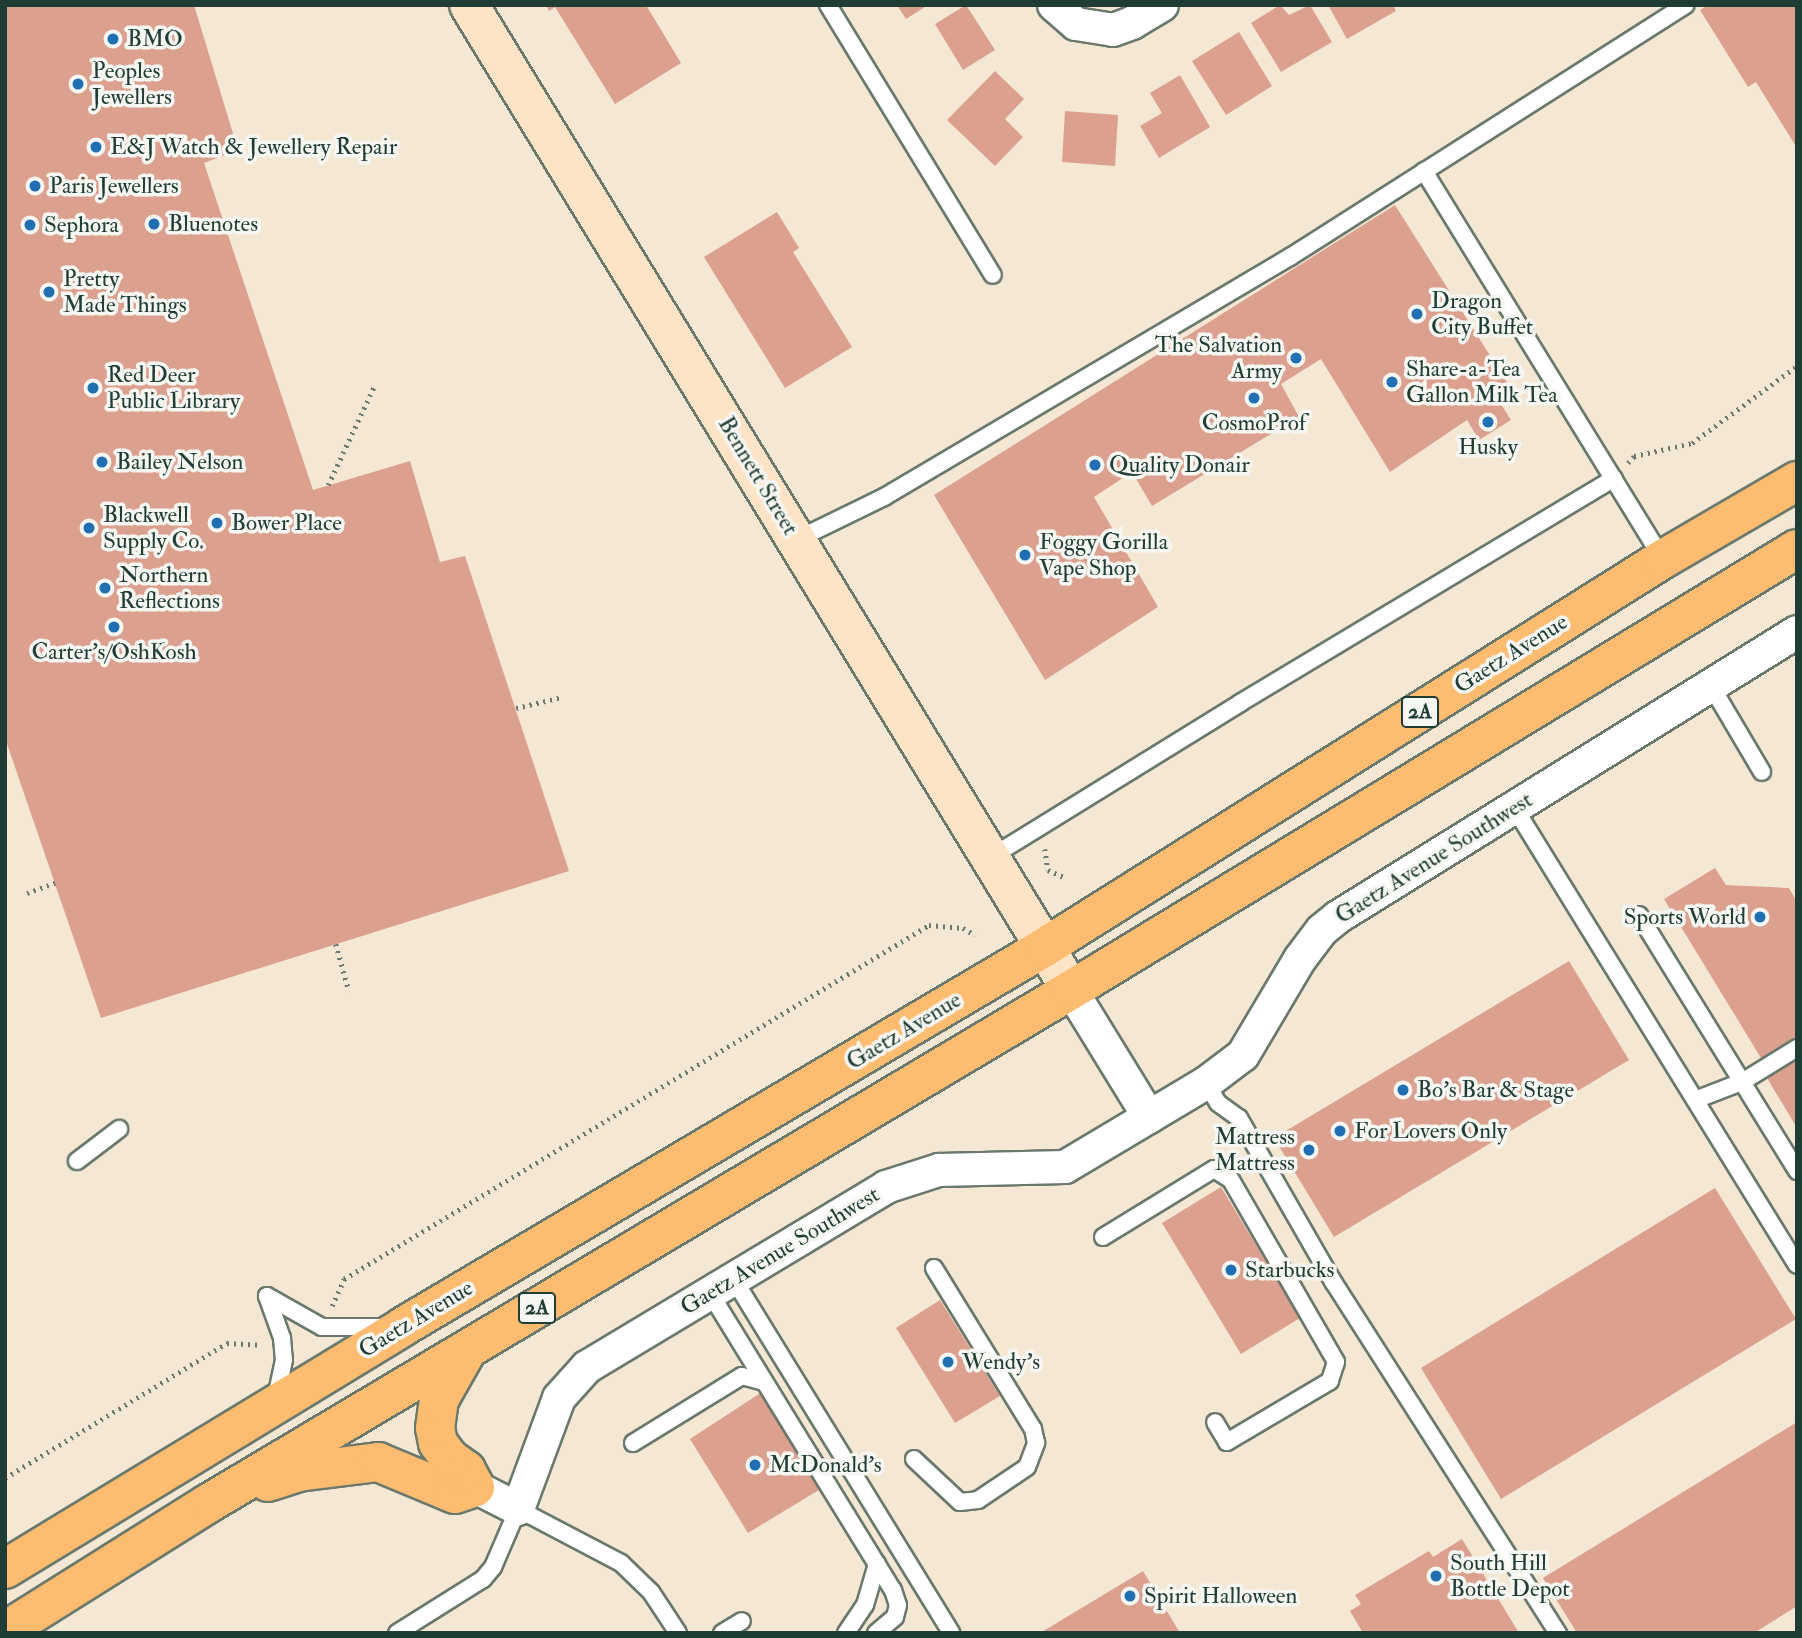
<!DOCTYPE html>
<style>
body{margin:0}
#map{position:relative;width:1802px;height:1638px;overflow:hidden;background:#f4e8d5;font-family:"IM FELL Double Pica",serif}
div>[style]{position:absolute}
.building>*{inset:0;background:#dca08e}
.path>*{height:4.5px;margin-top:-2.25px;transform-origin:0;background:repeating-linear-gradient(90deg,#6a796c 0 2px,transparent 0 7px)}
.roads{filter:drop-shadow(2px 0 #6a796c) drop-shadow(-2px 0 #6a796c) drop-shadow(0 2px #6a796c) drop-shadow(0 -2px #6a796c)}
.lane>*{height:16px;margin:-8px;padding:0 8px;transform-origin:8px;border-radius:8px;background:#fff}
.street>*{height:32px;margin:-16px;padding:0 16px;transform-origin:16px;border-radius:16px;background:#fff}
.secondary>*{height:38px;margin:-19px;padding:0 19px;transform-origin:19px;border-radius:19px;background:#fee4c6}
.primary>*{height:38px;margin:-19px;padding:0 19px;transform-origin:19px;border-radius:19px;background:#fdbc70}
.dots>*{width:19px;height:19px;translate:-50% -50%;box-sizing:border-box;border:4px solid #f6f6f2;border-radius:50%}
span{translate:-50% -50%;white-space:nowrap;text-align:center;line-height:1.15;-webkit-text-stroke:7px #f6f6f2;paint-order:stroke}
.shield-label span{padding:2px 5px;background:#f6f6f2;border:2px solid;border-radius:5px;-webkit-text-stroke-width:0}
.shield-label{font-size:21px;color:#1f3d34;font-weight:700}
.poi-label{font-size:23px;color:#1f3d34}
.left{translate:0 -50%;text-align:left}
.right{translate:-100% -50%;text-align:right}
.street-label{font-size:23px;color:#1f3d34}
.frame{position:absolute;inset:0;border:7px solid #1f3d34;pointer-events:none}
</style>
<div id="map">
<div class="building">
<i style="clip-path:polygon(5px 5px,194px 5px,238px 150px,204px 163px,313px 490px,410px 461px,440px 562px,465px 556px,569px 871px,101px 1018px,5px 738px)"></i>
<i style="clip-path:polygon(546px 5px,646px 5px,681px 63px,615px 104px,555px 7px,549px 11px)"></i>
<i style="clip-path:polygon(897px 5px,928px 5px,906px 19px)"></i>
<i style="clip-path:polygon(966px 5px,995px 50px,963px 70px,935px 24px)"></i>
<i style="clip-path:polygon(1280px 5px,1289px 15px,1310px 5px,1332px 42px,1281px 72px,1251px 23px)"></i>
<i style="clip-path:polygon(1328px 5px,1393px 5px,1396px 11px,1347px 39px)"></i>
<i style="clip-path:polygon(1708px 5px,1797px 5px,1797px 148px,1756px 82px,1748px 87px,1700px 10px)"></i>
<i style="clip-path:polygon(1239px 32px,1272px 86px,1226px 115px,1192px 61px)"></i>
<i style="clip-path:polygon(995px 71px,1024px 99px,1005px 119px,1023px 137px,995px 166px,947px 120px)"></i>
<i style="clip-path:polygon(1180px 75px,1210px 127px,1159px 158px,1140px 126px,1162px 113px,1150px 93px)"></i>
<i style="clip-path:polygon(1065px 111px,1118px 115px,1115px 166px,1062px 162px)"></i>
<i style="clip-path:polygon(1395px 205px,1513px 392px,1499px 401px,1511px 420px,1479px 440px,1467px 420px,1390px 472px,1321px 359px,1281px 384px,1299px 417px,1152px 506px,1132px 472px,1094px 497px,1158px 607px,1045px 680px,934px 495px)"></i>
<i style="clip-path:polygon(777px 212px,799px 248px,793px 252px,852px 347px,785px 388px,704px 257px)"></i>
<i style="clip-path:polygon(1715px 868px,1726px 885px,1789px 888px,1797px 902px,1797px 1036px,1761px 1058px,1664px 899px)"></i>
<i style="clip-path:polygon(1569px 961px,1629px 1060px,1334px 1237px,1274px 1138px)"></i>
<i style="clip-path:polygon(1797px 1060px,1797px 1128px,1767px 1078px)"></i>
<i style="clip-path:polygon(1221px 1187px,1300px 1318px,1241px 1354px,1162px 1223px)"></i>
<i style="clip-path:polygon(1715px 1188px,1796px 1319px,1501px 1499px,1421px 1368px)"></i>
<i style="clip-path:polygon(940px 1300px,1000px 1396px,955px 1423px,896px 1328px)"></i>
<i style="clip-path:polygon(762px 1392px,819px 1490px,748px 1533px,690px 1439px)"></i>
<i style="clip-path:polygon(1797px 1422px,1797px 1606px,1754px 1633px,1577px 1633px,1543px 1578px)"></i>
<i style="clip-path:polygon(1462px 1539px,1519px 1633px,1363px 1633px,1350px 1611px,1361px 1604px,1355px 1595px,1429px 1551px,1433px 1557px)"></i>
<i style="clip-path:polygon(1143px 1571px,1180px 1633px,1040px 1633px)"></i>
</div>
<div class="path">
<i style="left:1628px;top:463px;width:9px;rotate:-49deg"></i>
<i style="left:1634px;top:456px;width:59px;rotate:-12.6deg"></i>
<i style="left:1692px;top:443px;width:130px;rotate:-36.3deg"></i>
<i style="left:328px;top:485px;width:108px;rotate:-64.9deg"></i>
<i style="left:516px;top:708px;width:47px;rotate:-13.4deg"></i>
<i style="left:1045px;top:849px;width:21px;rotate:82deg"></i>
<i style="left:1048px;top:870px;width:20px;rotate:24deg"></i>
<i style="left:27px;top:893px;width:30px;rotate:-20deg"></i>
<i style="left:336px;top:944px;width:49px;rotate:74.5deg"></i>
<i style="left:332px;top:1306px;width:30px;rotate:-66deg"></i>
<i style="left:344px;top:1279px;width:684px;rotate:-31.18deg"></i>
<i style="left:929px;top:925px;width:34px;rotate:5deg"></i>
<i style="left:963px;top:928px;width:14px;rotate:30deg"></i>
<i style="left:5px;top:1478px;width:260px;rotate:-31.3deg"></i>
<i style="left:227px;top:1343px;width:35px;rotate:3deg"></i>
</div>
<div class="roads">
<div class="lane">
<i style="left:828px;top:5px;width:316px;rotate:58.6deg"></i>
<i style="left:1424px;top:171px;width:456px;rotate:58.4deg"></i>
<i style="left:796px;top:540px;width:98px;rotate:-26deg"></i>
<i style="left:884px;top:497px;width:472px;rotate:-30.6deg"></i>
<i style="left:1290px;top:257px;width:469px;rotate:-32.5deg"></i>
<i style="left:1710px;top:684px;width:102px;rotate:59.4deg"></i>
<i style="left:1514px;top:807px;width:538px;rotate:58.29deg"></i>
<i style="left:991px;top:857px;width:293px;rotate:-31.7deg"></i>
<i style="left:1240px;top:703px;width:436px;rotate:-31deg"></i>
<i style="left:1639px;top:915px;width:301px;rotate:58.3deg"></i>
<i style="left:1206px;top:1083px;width:23px;rotate:59deg"></i>
<i style="left:1218px;top:1103px;width:26px;rotate:36deg"></i>
<i style="left:1239px;top:1118px;width:190px;rotate:60.1deg"></i>
<i style="left:1334px;top:1283px;width:416px;rotate:57.4deg"></i>
<i style="left:1695px;top:1100px;width:50px;rotate:-21deg"></i>
<i style="left:1742px;top:1082px;width:65px;rotate:-31.7deg"></i>
<i style="left:77px;top:1161px;width:53px;rotate:-37.3deg"></i>
<i style="left:1103px;top:1237px;width:130px;rotate:-31.5deg"></i>
<i style="left:1214px;top:1169px;width:20px;rotate:33deg"></i>
<i style="left:1231px;top:1180px;width:210px;rotate:60deg"></i>
<i style="left:1336px;top:1362px;width:20px;rotate:108deg"></i>
<i style="left:1330px;top:1381px;width:120px;rotate:149.4deg"></i>
<i style="left:1227px;top:1442px;width:23px;rotate:-121deg"></i>
<i style="left:733px;top:1278px;width:417px;rotate:58.4deg"></i>
<i style="left:710px;top:1293px;width:349px;rotate:58.4deg"></i>
<i style="left:893px;top:1590px;width:16px;rotate:72deg"></i>
<i style="left:898px;top:1605px;width:12px;rotate:104deg"></i>
<i style="left:895px;top:1617px;width:25px;rotate:140deg"></i>
<i style="left:267px;top:1296px;width:63px;rotate:29.4deg"></i>
<i style="left:322px;top:1327px;width:62px"></i>
<i style="left:267px;top:1296px;width:45px;rotate:70.3deg"></i>
<i style="left:282px;top:1338px;width:22px;rotate:85deg"></i>
<i style="left:284px;top:1360px;width:39px;rotate:102deg"></i>
<i style="left:633px;top:1443px;width:128px;rotate:-31.6deg"></i>
<i style="left:742px;top:1376px;width:23px;rotate:15deg"></i>
<i style="left:914px;top:1459px;width:63px;rotate:43.1deg"></i>
<i style="left:960px;top:1502px;width:18px;rotate:-6deg"></i>
<i style="left:978px;top:1500px;width:59px;rotate:-34deg"></i>
<i style="left:1027px;top:1467px;width:26px;rotate:-69deg"></i>
<i style="left:1036px;top:1443px;width:14px;rotate:-102deg"></i>
<i style="left:1033px;top:1429px;width:189px;rotate:-121.6deg"></i>
<i style="left:397px;top:1633px;width:102px;rotate:-32.1deg"></i>
<i style="left:483px;top:1579px;width:16px;rotate:-50deg"></i>
<i style="left:493px;top:1567px;width:63px;rotate:-66.7deg"></i>
<i style="left:518px;top:1509px;width:116px;rotate:27.7deg"></i>
<i style="left:621px;top:1563px;width:42px;rotate:44deg"></i>
<i style="left:651px;top:1592px;width:49px;rotate:56.6deg"></i>
<i style="left:722px;top:1633px;width:23px;rotate:-31deg"></i>
<i style="left:846px;top:1633px;width:34px;rotate:-56deg"></i>
<i style="left:865px;top:1605px;width:43px;rotate:-73.7deg"></i>
</div>
<div class="street">
<i style="left:1054px;top:5px;width:29px;rotate:41deg"></i>
<i style="left:1076px;top:24px;width:37px;rotate:9deg"></i>
<i style="left:1113px;top:30px;width:20px;rotate:-20deg"></i>
<i style="left:1132px;top:23px;width:35px;rotate:-31deg"></i>
<i style="left:1071px;top:990px;width:149px;rotate:58.4deg"></i>
<i style="left:475px;top:1487px;width:48px;rotate:27.1deg"></i>
<i style="left:518px;top:1509px;width:118px;rotate:-69.7deg"></i>
<i style="left:559px;top:1398px;width:42px;rotate:-47.9deg"></i>
<i style="left:587px;top:1367px;width:349px;rotate:-31deg"></i>
<i style="left:886px;top:1187px;width:56px;rotate:-17.8deg"></i>
<i style="left:939px;top:1170px;width:126px;rotate:-1.4deg"></i>
<i style="left:1065px;top:1167px;width:164px;rotate:-30.8deg"></i>
<i style="left:1206px;top:1083px;width:46px;rotate:-37.1deg"></i>
<i style="left:1243px;top:1055px;width:112px;rotate:-59.3deg"></i>
<i style="left:1300px;top:959px;width:36px;rotate:-53deg"></i>
<i style="left:1322px;top:930px;width:21px;rotate:-39deg"></i>
<i style="left:1338px;top:917px;width:540px;rotate:-31.84deg"></i>
</div>
<div class="secondary">
<i style="left:469px;top:5px;width:1154px;rotate:58.57deg"></i>
</div>
<div class="primary">
<i style="left:268px;top:1482px;width:32px;rotate:-18deg"></i>
<i style="left:298px;top:1472px;width:81px;rotate:-7.1deg"></i>
<i style="left:378px;top:1462px;width:83px;rotate:22.6deg"></i>
<i style="left:455px;top:1494px;width:21px;rotate:-19deg"></i>
<i style="left:475px;top:1487px;width:19px;rotate:-118deg"></i>
<i style="left:466px;top:1470px;width:19px;rotate:-145deg"></i>
<i style="left:450px;top:1459px;width:20px;rotate:-127deg"></i>
<i style="left:438px;top:1443px;width:15px;rotate:-101deg"></i>
<i style="left:435px;top:1428px;width:28px;rotate:-82deg"></i>
<i style="left:439px;top:1400px;width:55px;rotate:-60.6deg"></i>
<i style="left:5px;top:1569px;width:467px;rotate:-31.3deg"></i>
<i style="left:404px;top:1326px;width:745px;rotate:-30.59deg"></i>
<i style="left:1045px;top:947px;width:730px;rotate:-32.12deg"></i>
<i style="left:1663px;top:559px;width:155px;rotate:-30.2deg"></i>
<i style="left:5px;top:1631px;width:241px;rotate:-32.1deg"></i>
<i style="left:209px;top:1503px;width:1003px;rotate:-30.76deg"></i>
<i style="left:1071px;top:990px;width:849px;rotate:-31.28deg"></i>
</div>
</div>
<div class="dots">
<i style="left:113px;top:39px;background:#1f6fb2"></i>
<i style="left:78px;top:84px;background:#1f6fb2"></i>
<i style="left:96px;top:147px;background:#1f6fb2"></i>
<i style="left:35px;top:186px;background:#1f6fb2"></i>
<i style="left:154px;top:224px;background:#1f6fb2"></i>
<i style="left:30px;top:225px;background:#1f6fb2"></i>
<i style="left:49px;top:292px;background:#1f6fb2"></i>
<i style="left:1417px;top:314px;background:#1f6fb2"></i>
<i style="left:1296px;top:358px;background:#1f6fb2"></i>
<i style="left:1392px;top:382px;background:#1f6fb2"></i>
<i style="left:93px;top:388px;background:#1f6fb2"></i>
<i style="left:1254px;top:398px;background:#1f6fb2"></i>
<i style="left:1488px;top:422px;background:#1f6fb2"></i>
<i style="left:102px;top:462px;background:#1f6fb2"></i>
<i style="left:1095px;top:465px;background:#1f6fb2"></i>
<i style="left:217px;top:523px;background:#1f6fb2"></i>
<i style="left:89px;top:528px;background:#1f6fb2"></i>
<i style="left:1025px;top:555px;background:#1f6fb2"></i>
<i style="left:105px;top:588px;background:#1f6fb2"></i>
<i style="left:114px;top:627px;background:#1f6fb2"></i>
<i style="left:1760px;top:917px;background:#1f6fb2"></i>
<i style="left:1403px;top:1090px;background:#1f6fb2"></i>
<i style="left:1340px;top:1131px;background:#1f6fb2"></i>
<i style="left:1309px;top:1150px;background:#1f6fb2"></i>
<i style="left:1231px;top:1270px;background:#1f6fb2"></i>
<i style="left:948px;top:1362px;background:#1f6fb2"></i>
<i style="left:755px;top:1465px;background:#1f6fb2"></i>
<i style="left:1436px;top:1576px;background:#1f6fb2"></i>
<i style="left:1130px;top:1596px;background:#1f6fb2"></i>
</div>
<div class="shield-label">
<span style="left:1420px;top:712px">2A</span>
<span style="left:537px;top:1308px">2A</span>
</div>
<div class="poi-label">
<span class="left" style="left:127px;top:39px">BMO</span>
<span class="left" style="left:92px;top:84px">Peoples<br>Jewellers</span>
<span class="left" style="left:110px;top:147px">E&amp;J Watch &amp; Jewellery Repair</span>
<span class="left" style="left:49px;top:186px">Paris Jewellers</span>
<span class="left" style="left:168px;top:224px">Bluenotes</span>
<span class="left" style="left:44px;top:225px">Sephora</span>
<span class="left" style="left:63px;top:292px">Pretty<br>Made Things</span>
<span class="left" style="left:1431px;top:314px">Dragon<br>City Buffet</span>
<span class="right" style="left:1282px;top:358px">The Salvation<br>Army</span>
<span class="left" style="left:1406px;top:382px">Share-a-Tea<br>Gallon Milk Tea</span>
<span class="left" style="left:107px;top:388px">Red Deer<br>Public Library</span>
<span style="left:1254px;top:423px">CosmoProf</span>
<span style="left:1488px;top:447px">Husky</span>
<span class="left" style="left:116px;top:462px">Bailey Nelson</span>
<span class="left" style="left:1109px;top:465px">Quality Donair</span>
<span class="left" style="left:103px;top:528px">Blackwell<br>Supply Co.</span>
<span class="left" style="left:231px;top:523px">Bower Place</span>
<span class="left" style="left:1039px;top:555px">Foggy Gorilla<br>Vape Shop</span>
<span class="left" style="left:119px;top:588px">Northern<br>Reflections</span>
<span style="left:114px;top:652px">Carter's/OshKosh</span>
<span class="right" style="left:1746px;top:917px">Sports World</span>
<span class="left" style="left:1417px;top:1090px">Bo's Bar &amp; Stage</span>
<span class="left" style="left:1354px;top:1131px">For Lovers Only</span>
<span class="right" style="left:1295px;top:1150px">Mattress<br>Mattress</span>
<span class="left" style="left:1245px;top:1270px">Starbucks</span>
<span class="left" style="left:962px;top:1362px">Wendy's</span>
<span class="left" style="left:769px;top:1465px">McDonald's</span>
<span class="left" style="left:1450px;top:1576px">South Hill<br>Bottle Depot</span>
<span class="left" style="left:1144px;top:1596px">Spirit Halloween</span>
</div>
<div class="street-label">
<span style="left:758px;top:476px;rotate:59deg">Bennett Street</span>
<span style="left:1511px;top:654px;rotate:-32deg">Gaetz Avenue</span>
<span style="left:1434px;top:858px;rotate:-32deg">Gaetz Avenue Southwest</span>
<span style="left:904px;top:1031px;rotate:-31deg">Gaetz Avenue</span>
<span style="left:780px;top:1251px;rotate:-31deg">Gaetz Avenue Southwest</span>
<span style="left:416px;top:1319px;rotate:-31deg">Gaetz Avenue</span>
</div>
<div class="frame"></div>
</div>
